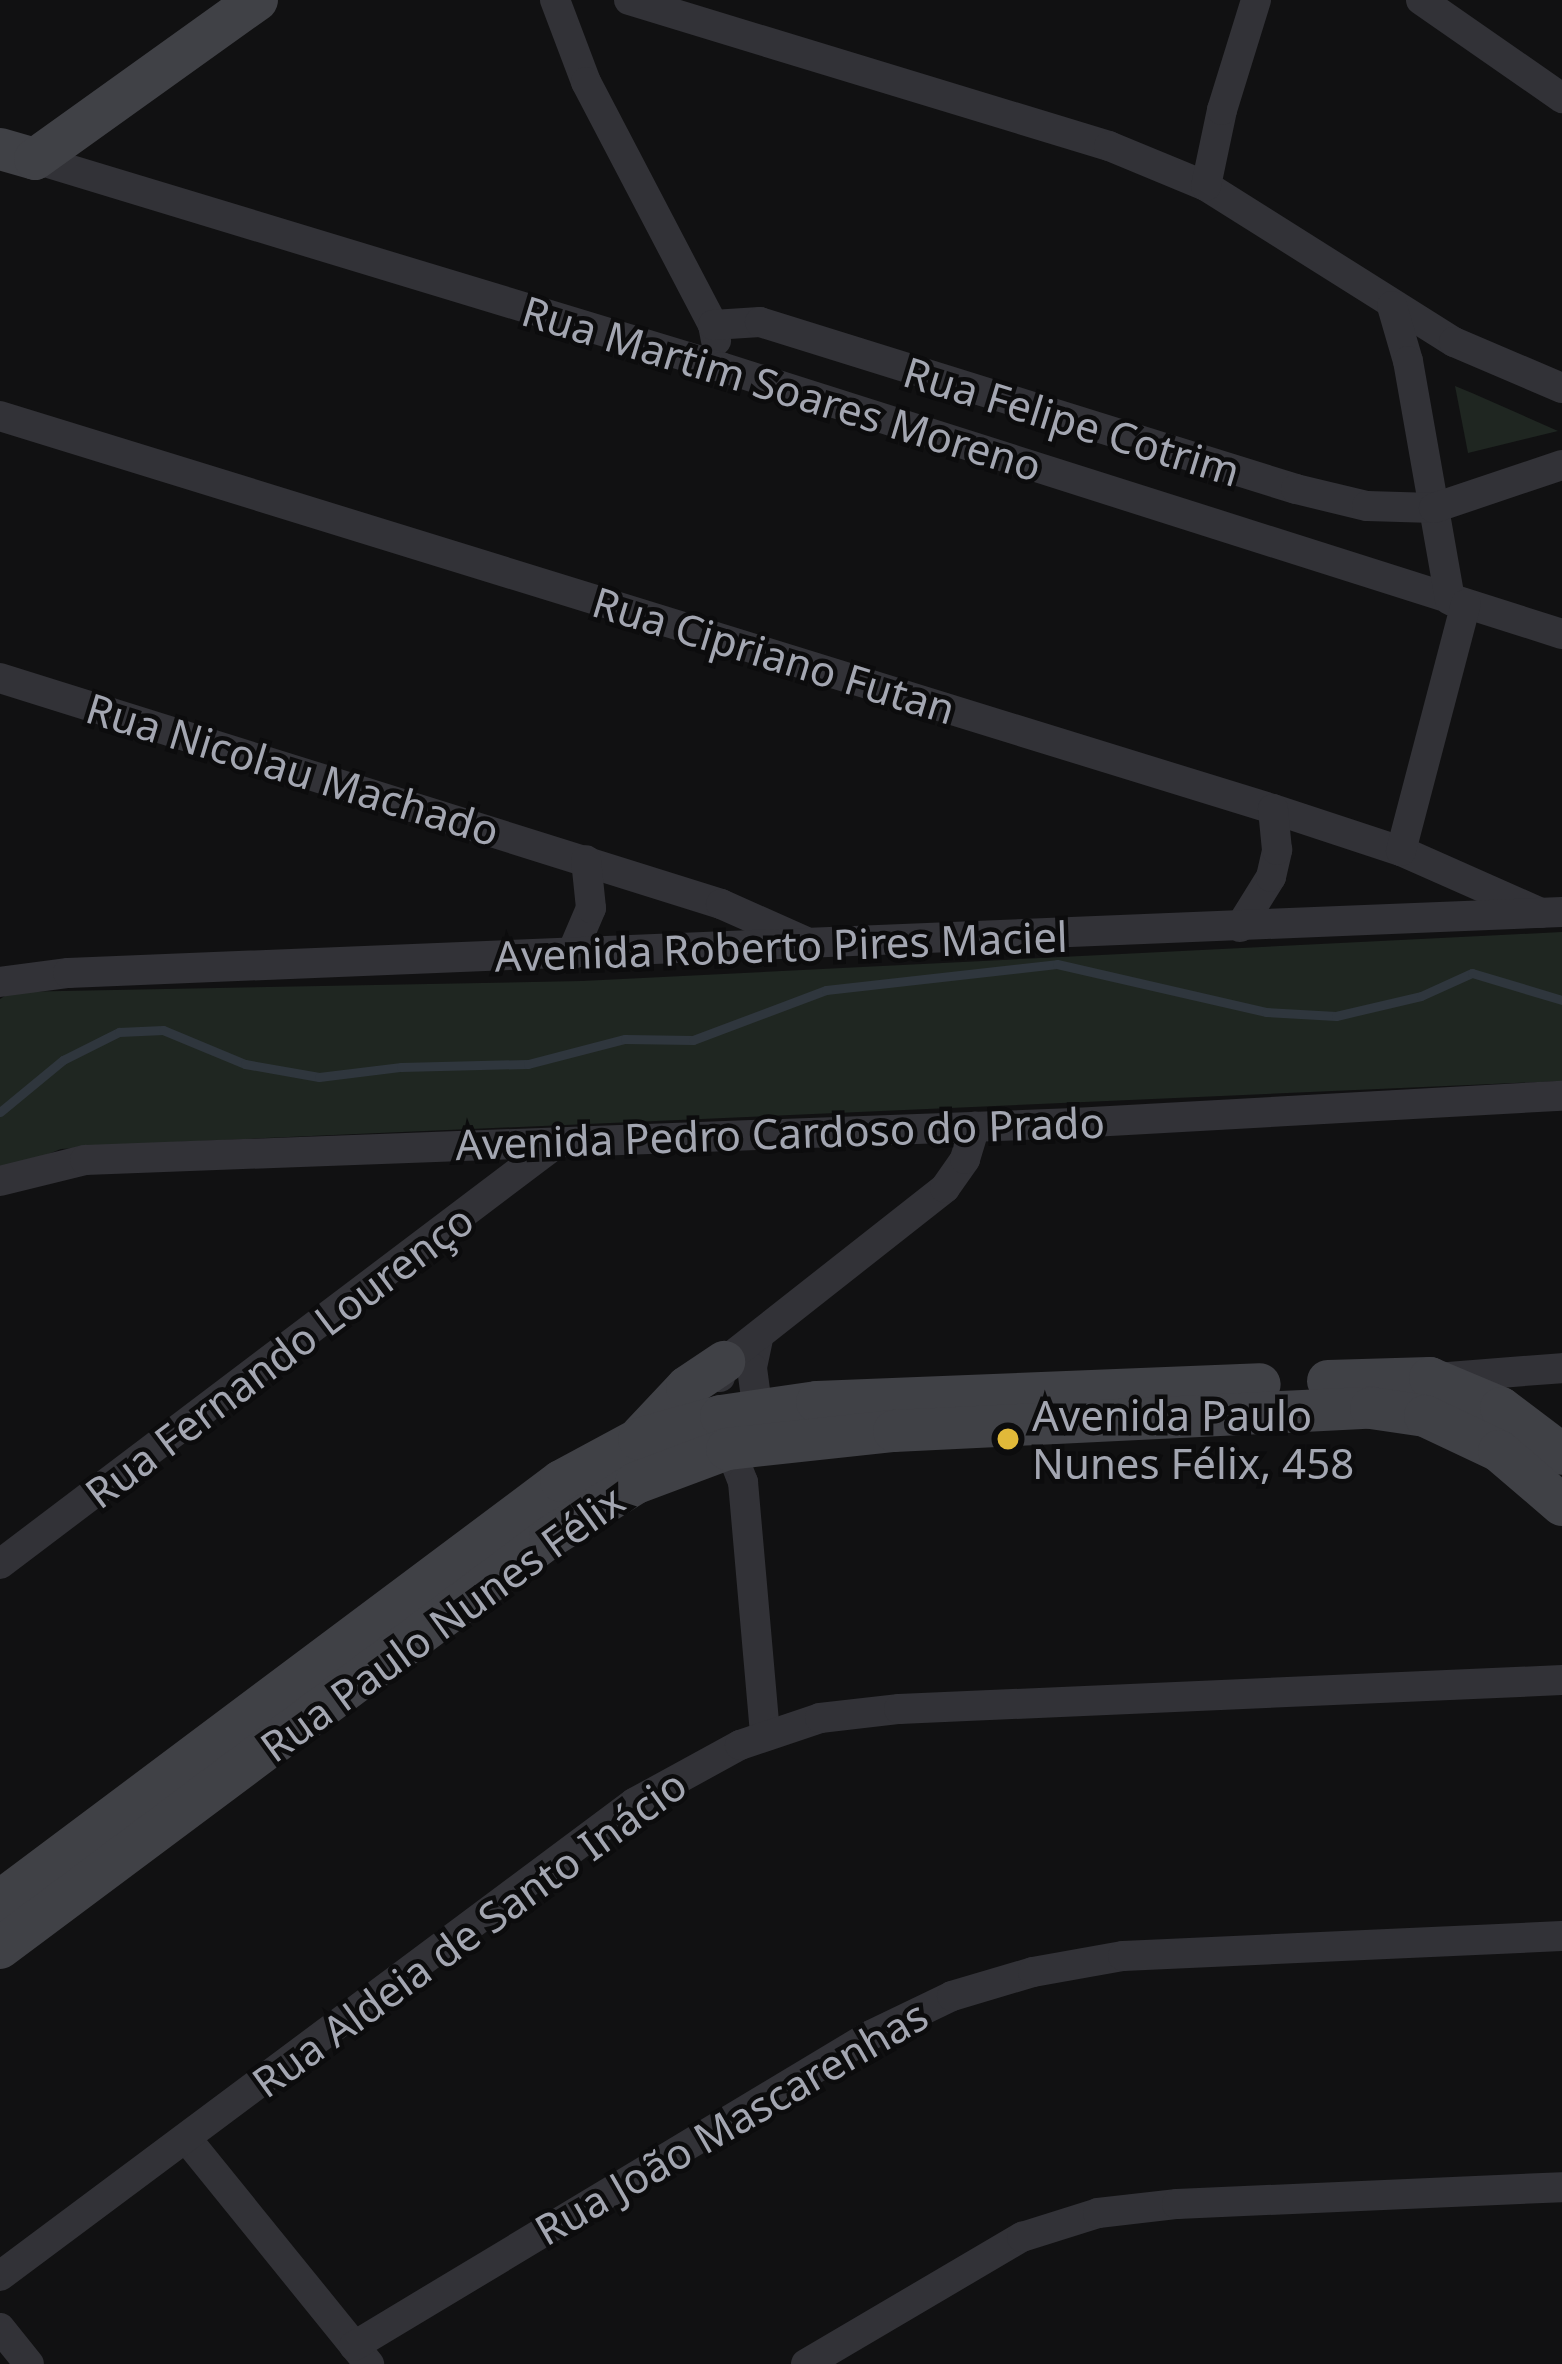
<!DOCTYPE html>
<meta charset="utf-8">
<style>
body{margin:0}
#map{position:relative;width:1562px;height:2364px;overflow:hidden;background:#111112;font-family:"Noto Sans",sans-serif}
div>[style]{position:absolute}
.green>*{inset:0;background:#1f2621}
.stream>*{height:9px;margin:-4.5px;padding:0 4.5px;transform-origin:4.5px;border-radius:4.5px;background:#2f363d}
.street>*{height:30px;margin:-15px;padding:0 15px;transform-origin:15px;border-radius:15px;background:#323237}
.secondary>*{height:42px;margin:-21px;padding:0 21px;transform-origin:21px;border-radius:21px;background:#404146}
.dots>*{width:33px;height:33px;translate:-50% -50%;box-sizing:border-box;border:6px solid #0c0c0d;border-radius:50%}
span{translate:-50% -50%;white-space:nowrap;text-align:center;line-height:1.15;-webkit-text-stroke:9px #0c0c0d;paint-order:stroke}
.street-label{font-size:42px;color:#a3a6b1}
.poi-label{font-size:42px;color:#a3a6b1}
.left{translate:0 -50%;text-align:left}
</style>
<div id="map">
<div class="green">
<i style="clip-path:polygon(1455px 386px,1472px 393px,1558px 431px,1468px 453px)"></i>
<i style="clip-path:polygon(1562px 932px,1562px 1081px,177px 1142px,61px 1149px,0 1173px,0 999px,11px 992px,582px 981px)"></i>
</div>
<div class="stream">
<i style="left:0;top:1112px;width:82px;rotate:-39.5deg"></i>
<i style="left:63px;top:1060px;width:63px;rotate:-26.6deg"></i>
<i style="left:119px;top:1032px;width:44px;rotate:-2.6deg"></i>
<i style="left:163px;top:1030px;width:89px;rotate:22.5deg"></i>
<i style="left:245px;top:1064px;width:75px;rotate:10deg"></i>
<i style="left:319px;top:1077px;width:83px;rotate:-7deg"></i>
<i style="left:401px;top:1067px;width:127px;rotate:-1.4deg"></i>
<i style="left:528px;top:1064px;width:100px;rotate:-14.5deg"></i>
<i style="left:625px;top:1039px;width:68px;rotate:0.8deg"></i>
<i style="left:693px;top:1040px;width:142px;rotate:-20.6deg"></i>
<i style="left:826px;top:990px;width:232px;rotate:-6.4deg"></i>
<i style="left:1057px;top:964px;width:214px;rotate:12.9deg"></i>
<i style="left:1266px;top:1012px;width:70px;rotate:3.3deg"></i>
<i style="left:1336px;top:1016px;width:87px;rotate:-13.2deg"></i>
<i style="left:1421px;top:996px;width:56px;rotate:-24.3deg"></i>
<i style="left:1472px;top:973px;width:94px;rotate:16.7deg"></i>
</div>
<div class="street">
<i style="left:555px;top:0;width:88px;rotate:69.3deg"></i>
<i style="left:586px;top:82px;width:274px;rotate:62.4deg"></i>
<i style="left:713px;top:325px;width:16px;rotate:79deg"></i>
<i style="left:629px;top:0;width:502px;rotate:16.92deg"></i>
<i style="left:1109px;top:146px;width:105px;rotate:22.4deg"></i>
<i style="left:1206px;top:186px;width:293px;rotate:32.2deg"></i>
<i style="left:1454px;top:342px;width:117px;rotate:23.1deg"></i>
<i style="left:1421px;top:0;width:172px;rotate:34.8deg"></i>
<i style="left:35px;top:159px;width:717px;rotate:16.87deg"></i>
<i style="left:721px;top:367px;width:882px;rotate:17.61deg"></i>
<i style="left:1206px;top:186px;width:78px;rotate:-78.1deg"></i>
<i style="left:1222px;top:110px;width:115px;rotate:-72.8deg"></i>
<i style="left:1392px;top:306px;width:57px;rotate:73.8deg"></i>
<i style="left:1408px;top:361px;width:243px;rotate:80deg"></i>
<i style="left:713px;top:325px;width:47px;rotate:-3.7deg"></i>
<i style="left:760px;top:322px;width:561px;rotate:17.31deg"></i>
<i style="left:1296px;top:489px;width:73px;rotate:13.5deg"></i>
<i style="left:1367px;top:506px;width:67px;rotate:1.7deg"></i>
<i style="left:1434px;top:508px;width:135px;rotate:-18.6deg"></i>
<i style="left:0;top:416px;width:1332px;rotate:17.16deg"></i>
<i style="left:1273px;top:809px;width:135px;rotate:18.2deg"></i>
<i style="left:1401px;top:851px;width:153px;rotate:23.9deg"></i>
<i style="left:0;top:678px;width:756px;rotate:17.4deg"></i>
<i style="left:721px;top:904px;width:91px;rotate:24deg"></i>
<i style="left:1401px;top:851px;width:255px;rotate:-75.3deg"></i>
<i style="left:1240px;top:927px;width:59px;rotate:-58.2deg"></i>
<i style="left:1271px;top:877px;width:28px;rotate:-77deg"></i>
<i style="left:1277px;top:850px;width:41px;rotate:-95.6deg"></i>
<i style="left:571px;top:955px;width:51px;rotate:-66.9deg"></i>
<i style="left:591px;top:908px;width:48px;rotate:-95.9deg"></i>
<i style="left:0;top:982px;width:69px;rotate:-7.5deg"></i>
<i style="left:68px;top:973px;width:1495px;rotate:-2.34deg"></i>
<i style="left:0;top:1181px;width:88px;rotate:-13.9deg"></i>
<i style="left:85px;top:1160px;width:990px;rotate:-2.14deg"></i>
<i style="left:1074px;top:1123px;width:489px;rotate:-3.2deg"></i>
<i style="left:758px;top:1339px;width:30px;rotate:102deg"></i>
<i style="left:752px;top:1368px;width:60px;rotate:82.3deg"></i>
<i style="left:720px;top:1377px;width:16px;rotate:-75deg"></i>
<i style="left:724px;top:1362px;width:281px;rotate:-38.2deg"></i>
<i style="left:945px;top:1188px;width:35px;rotate:-55deg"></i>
<i style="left:965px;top:1159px;width:34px;rotate:-73deg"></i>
<i style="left:1436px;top:1378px;width:126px;rotate:-4.5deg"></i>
<i style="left:723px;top:1431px;width:55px;rotate:68.6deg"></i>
<i style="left:743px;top:1482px;width:255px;rotate:85deg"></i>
<i style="left:0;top:1564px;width:695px;rotate:-37.1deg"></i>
<i style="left:186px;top:2138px;width:291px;rotate:51deg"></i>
<i style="left:0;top:2276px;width:791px;rotate:-36.73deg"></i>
<i style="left:634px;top:1803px;width:121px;rotate:-28.7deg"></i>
<i style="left:740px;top:1745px;width:84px;rotate:-18.6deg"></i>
<i style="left:820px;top:1718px;width:80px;rotate:-6.5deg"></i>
<i style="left:899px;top:1709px;width:664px;rotate:-2.5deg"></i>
<i style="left:0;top:2328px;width:46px;rotate:51.1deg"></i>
<i style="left:354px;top:2346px;width:603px;rotate:-31.03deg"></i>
<i style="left:871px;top:2035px;width:90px;rotate:-25.7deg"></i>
<i style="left:952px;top:1996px;width:84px;rotate:-16.5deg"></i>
<i style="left:1033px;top:1972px;width:91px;rotate:-10.1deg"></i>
<i style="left:1123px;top:1956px;width:439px;rotate:-2.6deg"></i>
<i style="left:806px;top:2364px;width:251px;rotate:-30.5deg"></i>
<i style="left:1022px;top:2237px;width:80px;rotate:-17.5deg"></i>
<i style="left:1098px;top:2213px;width:80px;rotate:-6.5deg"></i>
<i style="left:1177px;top:2204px;width:385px;rotate:-2.5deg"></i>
</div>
<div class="secondary">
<i style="left:0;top:149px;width:36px;rotate:16deg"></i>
<i style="left:35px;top:159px;width:273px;rotate:-35.6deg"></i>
<i style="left:1328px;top:1381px;width:102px;rotate:-1.7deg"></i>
<i style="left:1430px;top:1378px;width:77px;rotate:22.9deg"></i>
<i style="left:1501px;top:1408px;width:76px;rotate:37deg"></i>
<i style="left:641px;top:1436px;width:67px;rotate:-46.8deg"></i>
<i style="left:687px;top:1387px;width:45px;rotate:-34deg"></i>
<i style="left:0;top:1901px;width:701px;rotate:-36.82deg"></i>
<i style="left:561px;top:1481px;width:89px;rotate:-28.3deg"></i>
<i style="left:639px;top:1439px;width:85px;rotate:-15.7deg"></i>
<i style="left:721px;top:1416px;width:97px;rotate:-8.3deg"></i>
<i style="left:817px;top:1402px;width:443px;rotate:-2.3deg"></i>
<i style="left:0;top:1948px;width:687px;rotate:-36.77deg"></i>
<i style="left:550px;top:1537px;width:102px;rotate:-32.1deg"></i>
<i style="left:636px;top:1483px;width:97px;rotate:-20.5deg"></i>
<i style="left:727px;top:1449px;width:168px;rotate:-6.2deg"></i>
<i style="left:894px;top:1431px;width:478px;rotate:-2.8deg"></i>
<i style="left:1371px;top:1408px;width:55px;rotate:8.4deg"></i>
<i style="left:1425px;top:1416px;width:82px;rotate:25.3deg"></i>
<i style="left:1499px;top:1451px;width:83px;rotate:40.6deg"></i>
</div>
<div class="dots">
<i style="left:1008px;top:1439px;background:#e1b939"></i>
</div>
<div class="street-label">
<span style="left:782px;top:388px;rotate:17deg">Rua Martim Soares Moreno</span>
<span style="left:1072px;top:421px;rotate:17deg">Rua Felipe Cotrim</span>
<span style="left:774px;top:655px;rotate:17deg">Rua Cipriano Futan</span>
<span style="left:293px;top:769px;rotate:17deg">Rua Nicolau Machado</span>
<span style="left:781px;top:946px;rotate:-2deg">Avenida Roberto Pires Maciel</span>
<span style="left:780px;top:1133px;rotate:-2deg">Avenida Pedro Cardoso do Prado</span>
<span style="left:279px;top:1356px;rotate:-37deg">Rua Fernando Lourenço</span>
<span style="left:442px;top:1623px;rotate:-36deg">Rua Paulo Nunes Félix</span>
<span style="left:469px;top:1933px;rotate:-36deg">Rua Aldeia de Santo Inácio</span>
<span style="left:731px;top:2122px;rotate:-30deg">Rua João Mascarenhas</span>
</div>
<div class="poi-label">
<span class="left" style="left:1032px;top:1439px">Avenida Paulo<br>Nunes Félix, 458</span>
</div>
</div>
